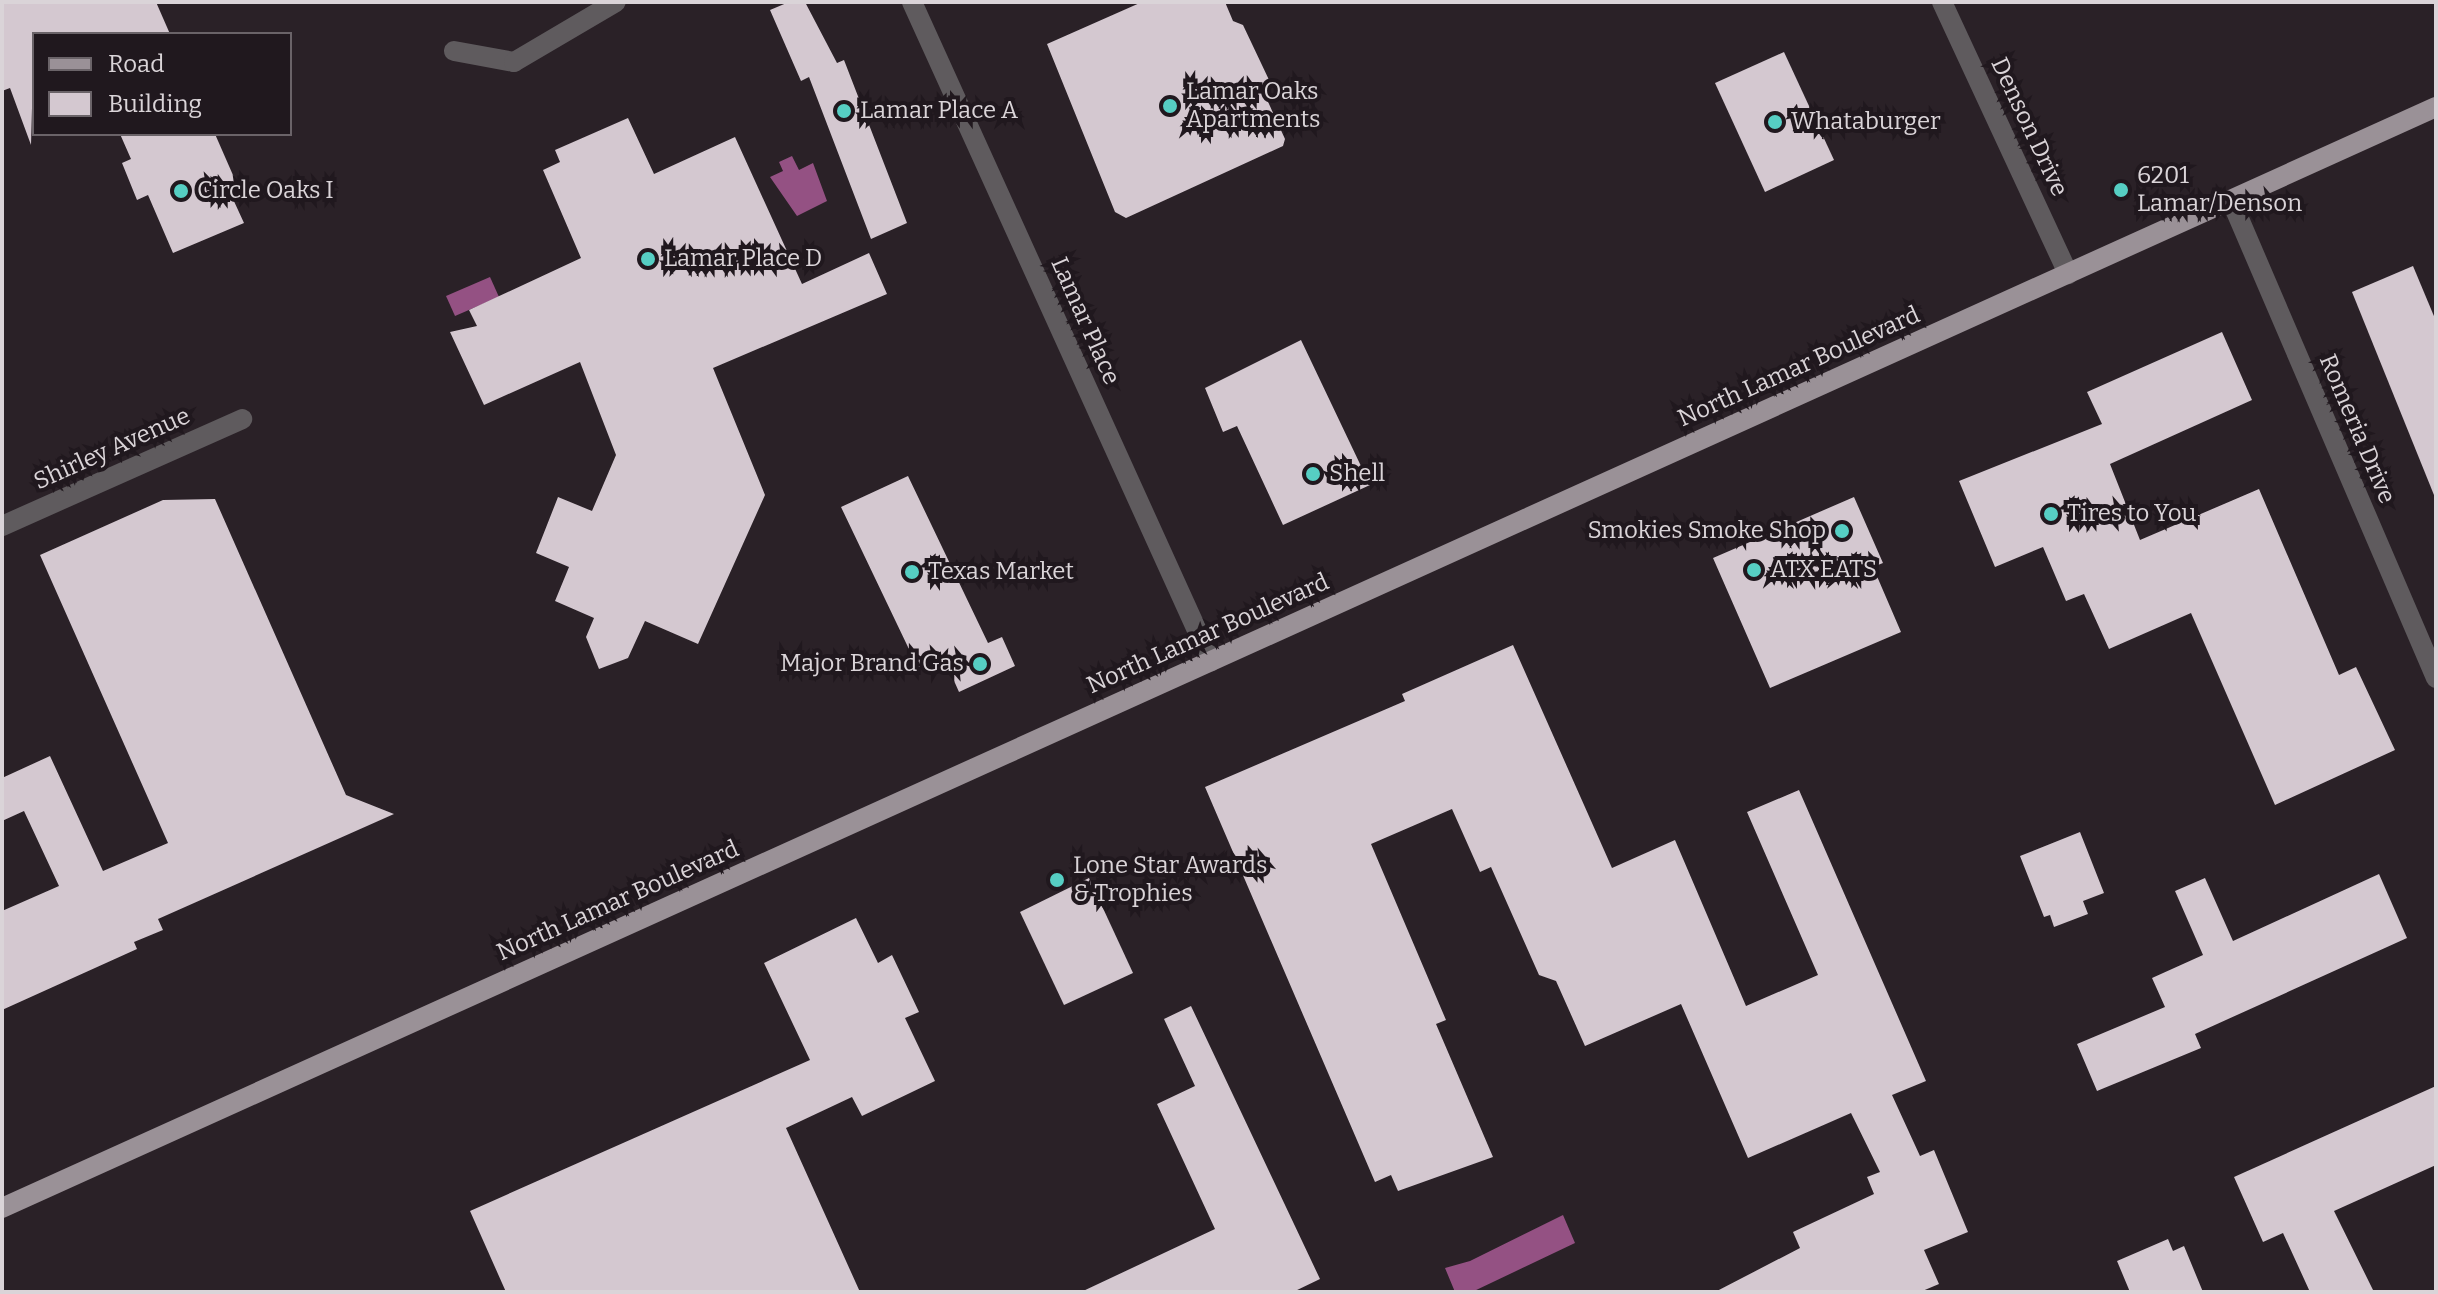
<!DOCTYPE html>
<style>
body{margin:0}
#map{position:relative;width:2438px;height:1294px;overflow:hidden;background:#2a2127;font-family:Bitter,serif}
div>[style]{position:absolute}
.water>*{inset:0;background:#945183}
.building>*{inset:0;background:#d4c8d0}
.minor>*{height:20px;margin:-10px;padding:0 10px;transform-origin:10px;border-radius:10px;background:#5f5b5e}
.tertiary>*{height:20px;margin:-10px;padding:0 10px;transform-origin:10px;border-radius:10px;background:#5f5b5e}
.primary>*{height:20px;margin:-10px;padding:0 10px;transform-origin:10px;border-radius:10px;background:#9a9197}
.dots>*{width:22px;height:22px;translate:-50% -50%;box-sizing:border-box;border:4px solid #20181e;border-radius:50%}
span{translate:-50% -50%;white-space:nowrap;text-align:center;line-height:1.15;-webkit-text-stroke:8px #20181e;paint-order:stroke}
.poi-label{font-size:24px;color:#dad4d8}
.left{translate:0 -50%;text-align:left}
.right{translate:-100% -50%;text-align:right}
.street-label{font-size:24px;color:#dad4d8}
.frame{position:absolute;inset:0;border:4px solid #dad4d8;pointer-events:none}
.legend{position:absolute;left:32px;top:32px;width:260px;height:104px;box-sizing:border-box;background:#20181e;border:2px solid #6a6368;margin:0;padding:10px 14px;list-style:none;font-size:24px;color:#dad4d8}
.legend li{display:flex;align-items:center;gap:16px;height:40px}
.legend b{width:40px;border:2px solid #6a6368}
</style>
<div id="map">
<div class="water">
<i style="clip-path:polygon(792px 156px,799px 170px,813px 163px,827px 201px,797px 216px,770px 177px,783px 171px,779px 162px)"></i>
<i style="clip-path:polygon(490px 277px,499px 297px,455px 316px,446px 296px)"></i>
<i style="clip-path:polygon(1563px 1215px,1575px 1243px,1472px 1292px,1455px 1292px,1445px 1268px,1470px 1261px)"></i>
</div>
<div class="building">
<i style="clip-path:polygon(2px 2px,156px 2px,170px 34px,34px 34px,31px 145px,10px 88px,2px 91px)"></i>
<i style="clip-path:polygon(789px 2px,805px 2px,837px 63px,844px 60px,907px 223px,871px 239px,809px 77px,801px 81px,770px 10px)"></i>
<i style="clip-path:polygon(1142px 2px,1225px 2px,1233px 21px,1243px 25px,1270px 82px,1264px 93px,1285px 139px,1283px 146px,1126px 218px,1115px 212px,1047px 44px)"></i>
<i style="clip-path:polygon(1784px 52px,1834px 160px,1765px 192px,1715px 83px)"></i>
<i style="clip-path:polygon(628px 118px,654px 174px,735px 137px,802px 284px,869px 253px,887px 294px,713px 368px,765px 495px,698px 644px,645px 621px,628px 658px,599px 669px,586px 637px,594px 618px,555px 601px,569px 567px,536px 553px,558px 497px,592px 511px,616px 455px,580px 362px,484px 405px,450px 332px,477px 326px,469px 310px,581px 258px,543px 170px,560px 162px,555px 150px)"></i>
<i style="clip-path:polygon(120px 134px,215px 134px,236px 182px,227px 186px,244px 223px,173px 253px,148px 195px,137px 200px,122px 163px,131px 159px)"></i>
<i style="clip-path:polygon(2413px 266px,2436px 321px,2436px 500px,2352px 292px)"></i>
<i style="clip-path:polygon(2222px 332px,2252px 400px,2110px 464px,2140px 540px,2259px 489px,2339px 675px,2356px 667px,2395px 750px,2275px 805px,2191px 613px,2109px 649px,2084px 594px,2066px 601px,2043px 547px,1995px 567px,1959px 481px,2102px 424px,2087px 392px)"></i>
<i style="clip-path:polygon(1301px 340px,1370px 485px,1283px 525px,1237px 426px,1223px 432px,1205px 388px)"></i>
<i style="clip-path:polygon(908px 476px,988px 643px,1002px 637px,1015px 666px,959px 692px,943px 656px,918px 668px,841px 507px)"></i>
<i style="clip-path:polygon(1854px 497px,1883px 563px,1873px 567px,1901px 632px,1770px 688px,1713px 558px)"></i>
<i style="clip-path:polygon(215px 499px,346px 795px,394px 814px,158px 919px,163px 930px,134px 942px,137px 949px,2px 1010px,2px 911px,59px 886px,24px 811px,2px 821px,2px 778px,50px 756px,103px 871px,168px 843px,40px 555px,163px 500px)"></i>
<i style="clip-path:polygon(1513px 645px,1612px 868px,1675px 840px,1746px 1006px,1818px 975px,1747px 812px,1799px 790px,1926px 1081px,1892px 1095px,1920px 1156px,1934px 1150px,1968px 1232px,1924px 1250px,1939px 1284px,1920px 1292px,1715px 1292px,1800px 1248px,1793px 1232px,1874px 1194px,1867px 1177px,1880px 1172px,1851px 1113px,1748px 1158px,1681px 1004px,1585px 1046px,1556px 981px,1539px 975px,1491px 867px,1480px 872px,1452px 809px,1371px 844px,1446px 1020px,1436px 1024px,1493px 1157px,1398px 1191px,1391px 1175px,1375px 1182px,1205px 787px,1405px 701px,1402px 694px)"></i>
<i style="clip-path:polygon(2080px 832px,2104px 893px,2083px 901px,2088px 914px,2054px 927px,2050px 915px,2044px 917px,2020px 856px)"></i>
<i style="clip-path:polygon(2379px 874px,2407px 938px,2195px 1034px,2201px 1048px,2097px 1091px,2077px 1044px,2165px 1007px,2152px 978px,2203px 955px,2175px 891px,2205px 878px,2233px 941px)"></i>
<i style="clip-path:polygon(1089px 878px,1133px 973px,1064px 1005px,1020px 912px)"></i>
<i style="clip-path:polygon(856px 918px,878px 963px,892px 955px,919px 1012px,905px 1018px,935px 1081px,862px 1116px,852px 1097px,786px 1128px,860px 1292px,506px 1292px,470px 1211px,810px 1060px,764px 963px)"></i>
<i style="clip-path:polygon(1191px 1006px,1320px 1279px,1293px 1292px,1081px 1292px,1215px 1229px,1157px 1104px,1195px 1086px,1164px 1019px)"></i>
<i style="clip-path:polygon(2436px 1086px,2436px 1165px,2334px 1211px,2374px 1292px,2310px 1292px,2283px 1233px,2263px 1242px,2234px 1177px)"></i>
<i style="clip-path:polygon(2168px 1239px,2173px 1251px,2184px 1246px,2203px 1292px,2130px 1292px,2117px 1261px)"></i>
</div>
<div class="minor">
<i style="left:912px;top:2px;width:724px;rotate:65.6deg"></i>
<i style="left:454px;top:51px;width:61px;rotate:10.4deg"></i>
<i style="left:514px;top:62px;width:118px;rotate:-30.5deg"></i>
<i style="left:2231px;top:200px;width:520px;rotate:66.79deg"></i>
<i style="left:2px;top:526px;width:263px;rotate:-24deg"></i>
</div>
<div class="tertiary">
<i style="left:1942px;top:2px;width:300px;rotate:65.1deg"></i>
</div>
<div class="primary">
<i style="left:2px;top:1208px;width:2671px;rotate:-24.34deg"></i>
</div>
<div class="dots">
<i style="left:1170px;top:106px;background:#56cec3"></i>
<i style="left:844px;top:111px;background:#56cec3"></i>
<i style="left:1775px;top:122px;background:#56cec3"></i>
<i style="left:2121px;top:190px;background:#56cec3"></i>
<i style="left:181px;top:191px;background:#56cec3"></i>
<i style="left:648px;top:259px;background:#56cec3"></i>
<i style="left:1313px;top:474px;background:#56cec3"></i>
<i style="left:2051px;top:514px;background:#56cec3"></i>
<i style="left:1842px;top:531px;background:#56cec3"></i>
<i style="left:1754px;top:570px;background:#56cec3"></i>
<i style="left:912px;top:572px;background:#56cec3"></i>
<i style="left:980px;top:664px;background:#56cec3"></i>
<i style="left:1057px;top:880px;background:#56cec3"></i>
</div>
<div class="poi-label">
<span class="left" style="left:1186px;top:106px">Lamar Oaks<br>Apartments</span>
<span class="left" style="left:860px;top:111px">Lamar Place A</span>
<span class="left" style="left:1791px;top:122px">Whataburger</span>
<span class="left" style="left:2137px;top:190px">6201<br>Lamar/Denson</span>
<span class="left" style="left:197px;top:191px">Circle Oaks I</span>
<span class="left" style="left:664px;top:259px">Lamar Place D</span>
<span class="left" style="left:1329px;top:474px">Shell</span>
<span class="left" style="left:2067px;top:514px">Tires to You</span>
<span class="right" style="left:1826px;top:531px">Smokies Smoke Shop</span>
<span class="left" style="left:1770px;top:570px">ATX EATS</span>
<span class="left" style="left:928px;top:572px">Texas Market</span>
<span class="right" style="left:964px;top:664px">Major Brand Gas</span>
<span class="left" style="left:1073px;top:880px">Lone Star Awards<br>&amp; Trophies</span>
</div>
<div class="street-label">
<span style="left:2029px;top:127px;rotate:65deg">Denson Drive</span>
<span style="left:1085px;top:321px;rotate:66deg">Lamar Place</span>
<span style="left:1799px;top:367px;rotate:-24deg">North Lamar Boulevard</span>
<span style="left:2357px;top:429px;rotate:67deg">Romeria Drive</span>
<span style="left:112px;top:449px;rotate:-24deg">Shirley Avenue</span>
<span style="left:1208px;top:634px;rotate:-24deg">North Lamar Boulevard</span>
<span style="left:618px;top:901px;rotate:-24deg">North Lamar Boulevard</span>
</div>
<div class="frame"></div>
<ul class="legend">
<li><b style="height:10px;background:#9a9197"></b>Road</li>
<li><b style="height:22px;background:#d4c8d0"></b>Building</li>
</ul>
</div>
